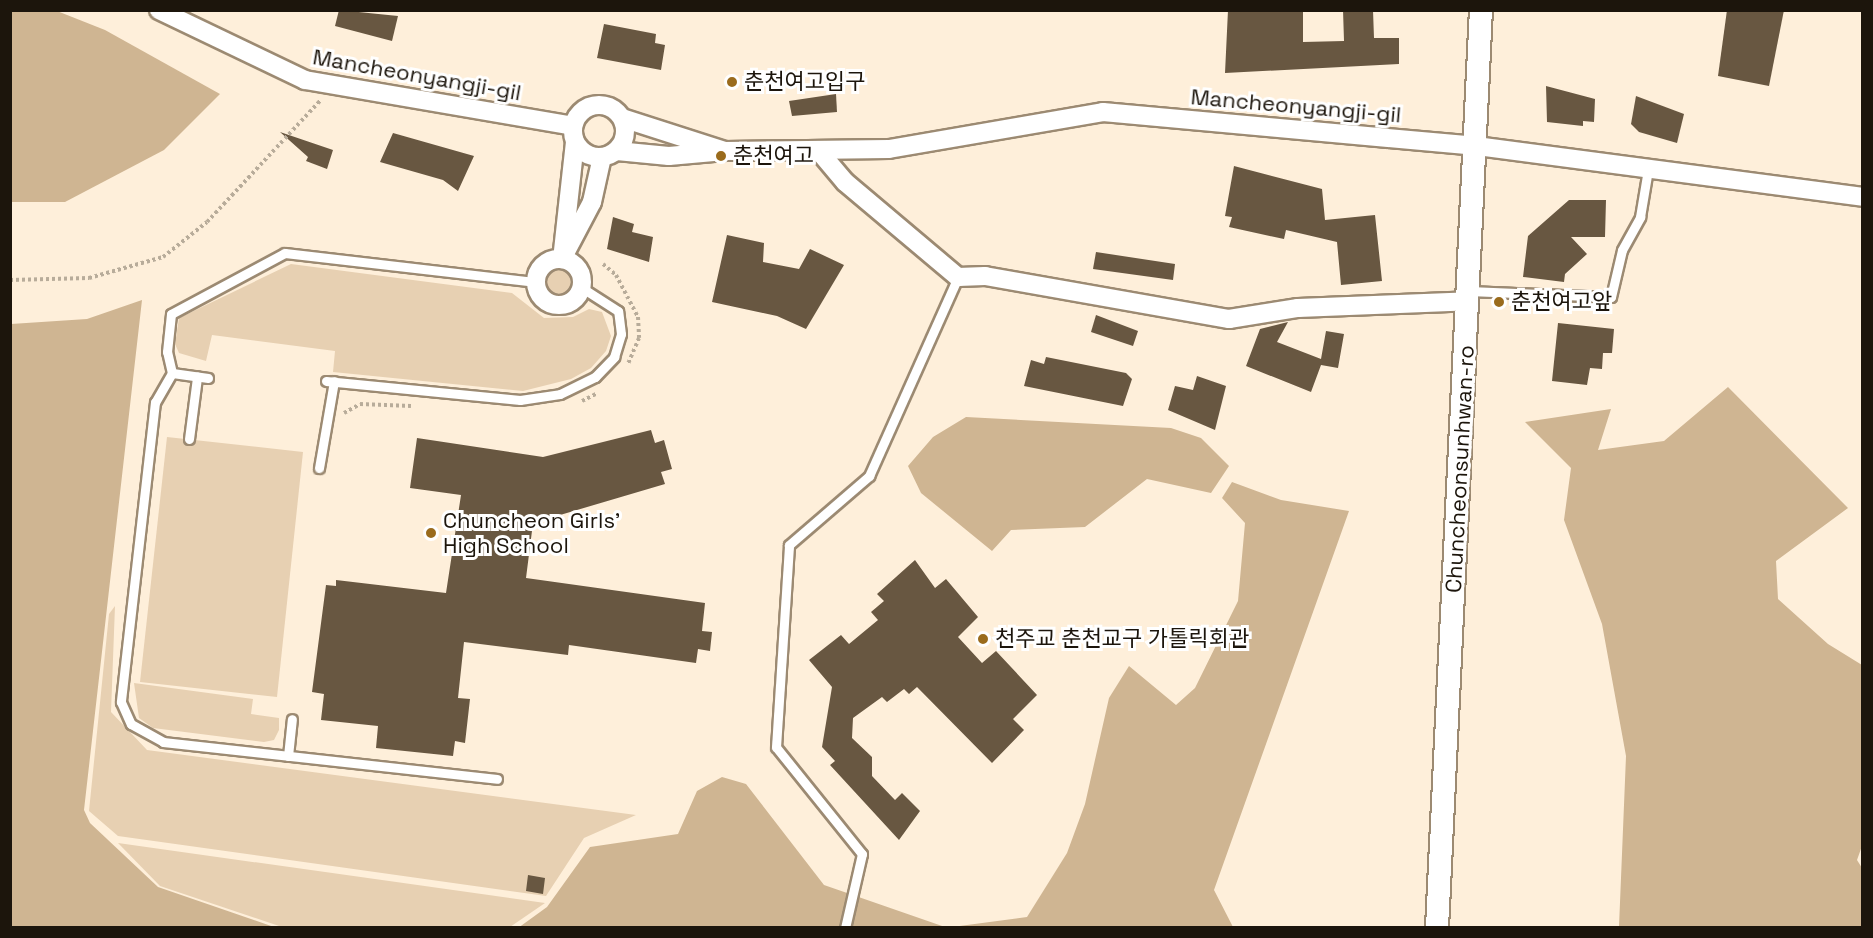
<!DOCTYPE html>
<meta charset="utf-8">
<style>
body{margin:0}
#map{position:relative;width:1873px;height:938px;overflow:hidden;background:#feefda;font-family:"Space Grotesk","Noto Sans KR",sans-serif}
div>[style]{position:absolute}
.green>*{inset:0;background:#e7d0b2}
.round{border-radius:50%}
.forest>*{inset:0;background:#cfb592}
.building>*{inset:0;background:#685741}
.path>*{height:4px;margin-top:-2px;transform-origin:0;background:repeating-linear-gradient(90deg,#b8ac9a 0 3px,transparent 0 6px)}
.roads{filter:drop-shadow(2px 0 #9c8a72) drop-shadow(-2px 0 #9c8a72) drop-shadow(0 2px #9c8a72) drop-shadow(0 -2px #9c8a72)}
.service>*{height:9px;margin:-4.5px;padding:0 4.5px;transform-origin:4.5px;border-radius:4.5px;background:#fff}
.minor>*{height:18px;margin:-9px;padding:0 9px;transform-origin:9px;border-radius:9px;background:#fff}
.minor>.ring{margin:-9px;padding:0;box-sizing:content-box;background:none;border:18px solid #fff;border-radius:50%}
.tertiary>*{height:22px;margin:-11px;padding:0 11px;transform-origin:11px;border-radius:11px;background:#fff}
.dots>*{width:16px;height:16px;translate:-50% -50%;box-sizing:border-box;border:3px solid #fff;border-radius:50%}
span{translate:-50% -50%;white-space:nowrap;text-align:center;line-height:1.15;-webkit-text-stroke:6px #fff;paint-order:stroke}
.street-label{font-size:22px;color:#1c150c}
.poi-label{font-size:22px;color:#1c150c}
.left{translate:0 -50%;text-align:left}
.frame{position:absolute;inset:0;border:12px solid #1c150c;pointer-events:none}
</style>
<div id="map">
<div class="green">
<i style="clip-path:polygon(291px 264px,512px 293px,544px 318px,573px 317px,589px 309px,602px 312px,611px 336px,606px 351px,591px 368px,571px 379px,523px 391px,333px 372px,335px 351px,212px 335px,206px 361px,179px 353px,175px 344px,179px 318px)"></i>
<i class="round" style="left:545px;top:270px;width:28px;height:28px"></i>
<i style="clip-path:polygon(167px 437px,303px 452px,277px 697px,140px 682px)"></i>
<i style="clip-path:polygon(115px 606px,111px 712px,147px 750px,636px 815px,584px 838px,546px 896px,118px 836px,89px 811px,109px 614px)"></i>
<i style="clip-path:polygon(134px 683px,253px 699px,251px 714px,279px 718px,279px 730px,274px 740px,264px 742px,153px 728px,139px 718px)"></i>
<i style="clip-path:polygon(118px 843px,545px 903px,510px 927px,282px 927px,160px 886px)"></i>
</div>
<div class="forest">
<i style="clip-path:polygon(11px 10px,57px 11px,105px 30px,220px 94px,164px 150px,65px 202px,11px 202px)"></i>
<i style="clip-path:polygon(142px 300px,84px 810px,90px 823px,158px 887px,274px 927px,11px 927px,11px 324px,87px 319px)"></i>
<i style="clip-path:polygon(1728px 387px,1848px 508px,1776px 561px,1778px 599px,1828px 644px,1862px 665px,1862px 846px,1857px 860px,1862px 868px,1862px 927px,1619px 927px,1626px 756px,1602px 624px,1564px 520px,1571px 468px,1525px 422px,1611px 409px,1598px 450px,1664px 441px)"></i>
<i style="clip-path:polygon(966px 417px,1171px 428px,1201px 438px,1229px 466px,1211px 493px,1147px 479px,1085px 527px,1011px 530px,992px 551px,921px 493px,908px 466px,933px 437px)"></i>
<i style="clip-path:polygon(1232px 482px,1281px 500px,1349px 511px,1214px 890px,1233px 927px,952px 927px,1027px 917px,1067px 853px,1085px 804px,1109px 698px,1129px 666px,1176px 705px,1195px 688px,1238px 601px,1245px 523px,1222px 498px)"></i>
<i style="clip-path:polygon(722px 777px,746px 784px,824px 885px,945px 927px,518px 928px,547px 907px,590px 847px,678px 834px,697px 791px)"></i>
</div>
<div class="building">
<i style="clip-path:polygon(339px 10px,398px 16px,392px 41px,335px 26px)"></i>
<i style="clip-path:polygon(1228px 10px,1303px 10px,1303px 42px,1344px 41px,1343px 10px,1373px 10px,1374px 38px,1399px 38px,1399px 64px,1225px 73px)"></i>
<i style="clip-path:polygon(1727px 10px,1784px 10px,1769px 86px,1718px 76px)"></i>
<i style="clip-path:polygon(604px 24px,656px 34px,655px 43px,665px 45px,661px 70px,597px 58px)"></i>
<i style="clip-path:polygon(1546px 86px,1595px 99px,1594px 122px,1583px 121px,1583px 126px,1547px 122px)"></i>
<i style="clip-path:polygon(836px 94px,837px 112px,792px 116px,789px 101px)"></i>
<i style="clip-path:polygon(1636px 96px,1684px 114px,1677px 143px,1639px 132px,1631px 124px)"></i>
<i style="clip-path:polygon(280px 132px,333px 150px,327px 169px,306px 161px,308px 157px)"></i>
<i style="clip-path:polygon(393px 133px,474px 156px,458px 191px,443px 180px,380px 162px)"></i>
<i style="clip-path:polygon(1234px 166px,1322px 189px,1325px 220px,1375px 215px,1382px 281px,1341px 285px,1337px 242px,1286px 230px,1284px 239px,1229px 227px,1232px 217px,1225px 216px)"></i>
<i style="clip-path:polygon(1569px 200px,1606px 200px,1605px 237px,1571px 237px,1587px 254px,1565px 274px,1564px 282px,1523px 277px,1528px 236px)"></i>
<i style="clip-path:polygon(613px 217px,634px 224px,632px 232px,653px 237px,649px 262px,607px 249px)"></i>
<i style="clip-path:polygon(727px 235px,764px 243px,763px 262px,799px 269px,810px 249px,844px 265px,806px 329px,777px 316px,712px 302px)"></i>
<i style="clip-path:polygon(1096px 252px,1175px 264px,1173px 280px,1093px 269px)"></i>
<i style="clip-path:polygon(1096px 315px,1138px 331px,1133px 346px,1091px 332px)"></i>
<i style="clip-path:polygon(1288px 322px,1277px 342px,1321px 359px,1326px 331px,1344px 334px,1338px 368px,1321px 365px,1311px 392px,1246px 366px,1260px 329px)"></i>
<i style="clip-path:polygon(1558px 323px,1614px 329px,1612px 353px,1603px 353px,1602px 369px,1590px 368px,1587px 385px,1552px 381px)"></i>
<i style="clip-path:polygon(1046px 357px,1126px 373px,1132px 379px,1123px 406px,1024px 386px,1031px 360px,1044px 364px)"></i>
<i style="clip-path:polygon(1197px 376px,1226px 386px,1215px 430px,1168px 410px,1175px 386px,1193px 390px)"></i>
<i style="clip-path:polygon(651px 430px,655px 443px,664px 440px,672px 469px,661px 472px,665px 484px,533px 523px,526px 578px,705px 603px,702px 631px,712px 632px,710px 651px,698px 649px,696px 663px,569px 645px,568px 655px,464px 642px,458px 698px,470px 699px,465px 743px,455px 741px,453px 756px,376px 748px,378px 726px,321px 720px,324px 694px,312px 692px,326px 585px,336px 586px,336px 580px,446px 593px,461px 495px,410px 488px,417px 438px,543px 457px)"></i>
<i style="clip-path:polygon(915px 560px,935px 588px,946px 579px,978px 617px,958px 637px,982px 663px,996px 651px,1037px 695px,1013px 719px,1024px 730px,992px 763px,917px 687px,909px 694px,904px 689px,887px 702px,882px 697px,853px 718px,852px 738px,872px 757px,872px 776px,895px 800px,902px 793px,920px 811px,899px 840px,830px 765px,835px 761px,822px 747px,832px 687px,809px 660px,841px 635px,849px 644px,878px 620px,871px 612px,884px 601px,877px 594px)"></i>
<i style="clip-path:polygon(528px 875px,545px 878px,543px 894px,526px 891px)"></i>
</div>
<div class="path">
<i style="left:603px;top:264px;width:17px;rotate:40deg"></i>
<i style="left:616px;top:275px;width:47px;rotate:62.4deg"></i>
<i style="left:638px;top:317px;width:21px;rotate:87deg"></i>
<i style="left:639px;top:338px;width:28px;rotate:113deg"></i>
<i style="left:10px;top:280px;width:79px;rotate:-1.5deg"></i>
<i style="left:89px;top:278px;width:77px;rotate:-15.8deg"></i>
<i style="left:163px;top:257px;width:56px;rotate:-38.5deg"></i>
<i style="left:207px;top:222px;width:166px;rotate:-47deg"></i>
<i style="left:582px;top:401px;width:16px;rotate:-27deg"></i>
<i style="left:344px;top:413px;width:18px;rotate:-29deg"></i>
<i style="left:360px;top:404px;width:51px;rotate:2.2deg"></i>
</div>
<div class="roads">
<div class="service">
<i style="left:1469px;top:291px;width:142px;rotate:2.4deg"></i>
<i style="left:1611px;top:297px;width:48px;rotate:-76.8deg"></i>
<i style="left:1622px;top:250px;width:38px;rotate:-61deg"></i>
<i style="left:1640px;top:217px;width:49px;rotate:-80.5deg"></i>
<i style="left:172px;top:373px;width:34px;rotate:120deg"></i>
<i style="left:155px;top:402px;width:302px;rotate:96.5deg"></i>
<i style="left:121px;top:702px;width:24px;rotate:66deg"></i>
<i style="left:131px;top:724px;width:37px;rotate:29deg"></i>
<i style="left:163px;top:742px;width:336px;rotate:6.3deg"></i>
<i style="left:208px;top:378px;width:36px;rotate:-172deg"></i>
<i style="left:172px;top:373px;width:22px;rotate:-103deg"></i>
<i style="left:167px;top:352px;width:38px;rotate:-84deg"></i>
<i style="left:171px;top:314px;width:129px;rotate:-28.2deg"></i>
<i style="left:285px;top:253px;width:253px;rotate:6.6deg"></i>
<i style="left:326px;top:381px;width:195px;rotate:5.6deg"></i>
<i style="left:520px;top:400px;width:40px;rotate:-8.5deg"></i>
<i style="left:560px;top:394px;width:39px;rotate:-26deg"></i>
<i style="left:595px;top:377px;width:28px;rotate:-46deg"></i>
<i style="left:614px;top:357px;width:24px;rotate:-73deg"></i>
<i style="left:621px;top:334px;width:23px;rotate:-97deg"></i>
<i style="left:618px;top:311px;width:43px;rotate:-147.4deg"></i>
<i style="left:189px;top:439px;width:63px;rotate:-82.6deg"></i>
<i style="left:319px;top:468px;width:88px;rotate:-80.2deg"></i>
<i style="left:288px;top:756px;width:37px;rotate:-84deg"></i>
<i style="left:845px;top:928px;width:76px;rotate:-77.1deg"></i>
<i style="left:862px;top:854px;width:137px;rotate:-128.8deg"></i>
<i style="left:776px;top:747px;width:202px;rotate:-86.3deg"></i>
<i style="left:789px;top:545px;width:106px;rotate:-40.8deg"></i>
<i style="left:869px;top:476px;width:218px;rotate:-65.9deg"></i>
</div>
<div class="minor">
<i style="left:159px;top:10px;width:162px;rotate:25.6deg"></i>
<i style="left:305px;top:80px;width:272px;rotate:9.7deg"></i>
<i class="ring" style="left:573px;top:105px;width:34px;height:34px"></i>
<i style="left:575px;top:142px;width:118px;rotate:96.3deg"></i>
<i style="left:562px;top:259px;width:64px;rotate:-62.2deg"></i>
<i style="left:592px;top:202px;width:46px;rotate:-77.5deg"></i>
<i style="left:818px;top:150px;width:42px;rotate:49.8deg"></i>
<i style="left:845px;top:182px;width:148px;rotate:40.1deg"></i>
<i style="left:958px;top:277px;width:27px;rotate:-2deg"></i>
<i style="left:985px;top:276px;width:248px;rotate:10deg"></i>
<i style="left:1229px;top:319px;width:70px;rotate:-9.1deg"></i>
<i style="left:1298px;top:308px;width:171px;rotate:-2.3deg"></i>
<i style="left:617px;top:151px;width:52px;rotate:5.5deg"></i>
<i style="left:669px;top:156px;width:56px;rotate:-5.1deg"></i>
<i style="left:725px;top:151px;width:108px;rotate:-162.2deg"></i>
<i style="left:725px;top:151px;width:164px;rotate:-0.7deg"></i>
<i style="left:889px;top:149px;width:217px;rotate:-9.8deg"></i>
<i style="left:1103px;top:112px;width:376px;rotate:5.2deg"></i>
<i style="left:1477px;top:146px;width:388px;rotate:7.5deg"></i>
<i class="ring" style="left:536px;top:259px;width:28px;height:28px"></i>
</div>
<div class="tertiary">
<i style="left:1437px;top:928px;width:919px;rotate:-87.26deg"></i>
</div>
</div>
<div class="dots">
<i style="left:732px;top:82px;background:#9a6b1c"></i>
<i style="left:721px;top:156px;background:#9a6b1c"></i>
<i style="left:1499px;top:302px;background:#9a6b1c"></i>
<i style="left:431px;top:533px;background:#9a6b1c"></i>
<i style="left:983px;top:639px;background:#9a6b1c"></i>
</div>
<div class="street-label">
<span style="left:417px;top:75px;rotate:10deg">Mancheonyangji-gil</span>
<span style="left:1296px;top:106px;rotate:5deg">Mancheonyangji-gil</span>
<span style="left:1460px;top:469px;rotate:-87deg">Chuncheonsunhwan-ro</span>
</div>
<div class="poi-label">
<span class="left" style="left:744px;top:82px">춘천여고입구</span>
<span class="left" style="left:733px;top:156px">춘천여고</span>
<span class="left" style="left:1511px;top:302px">춘천여고앞</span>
<span class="left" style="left:443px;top:533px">Chuncheon Girls'<br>High School</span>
<span class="left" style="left:995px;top:639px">천주교 춘천교구 가톨릭회관</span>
</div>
<div class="frame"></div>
</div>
